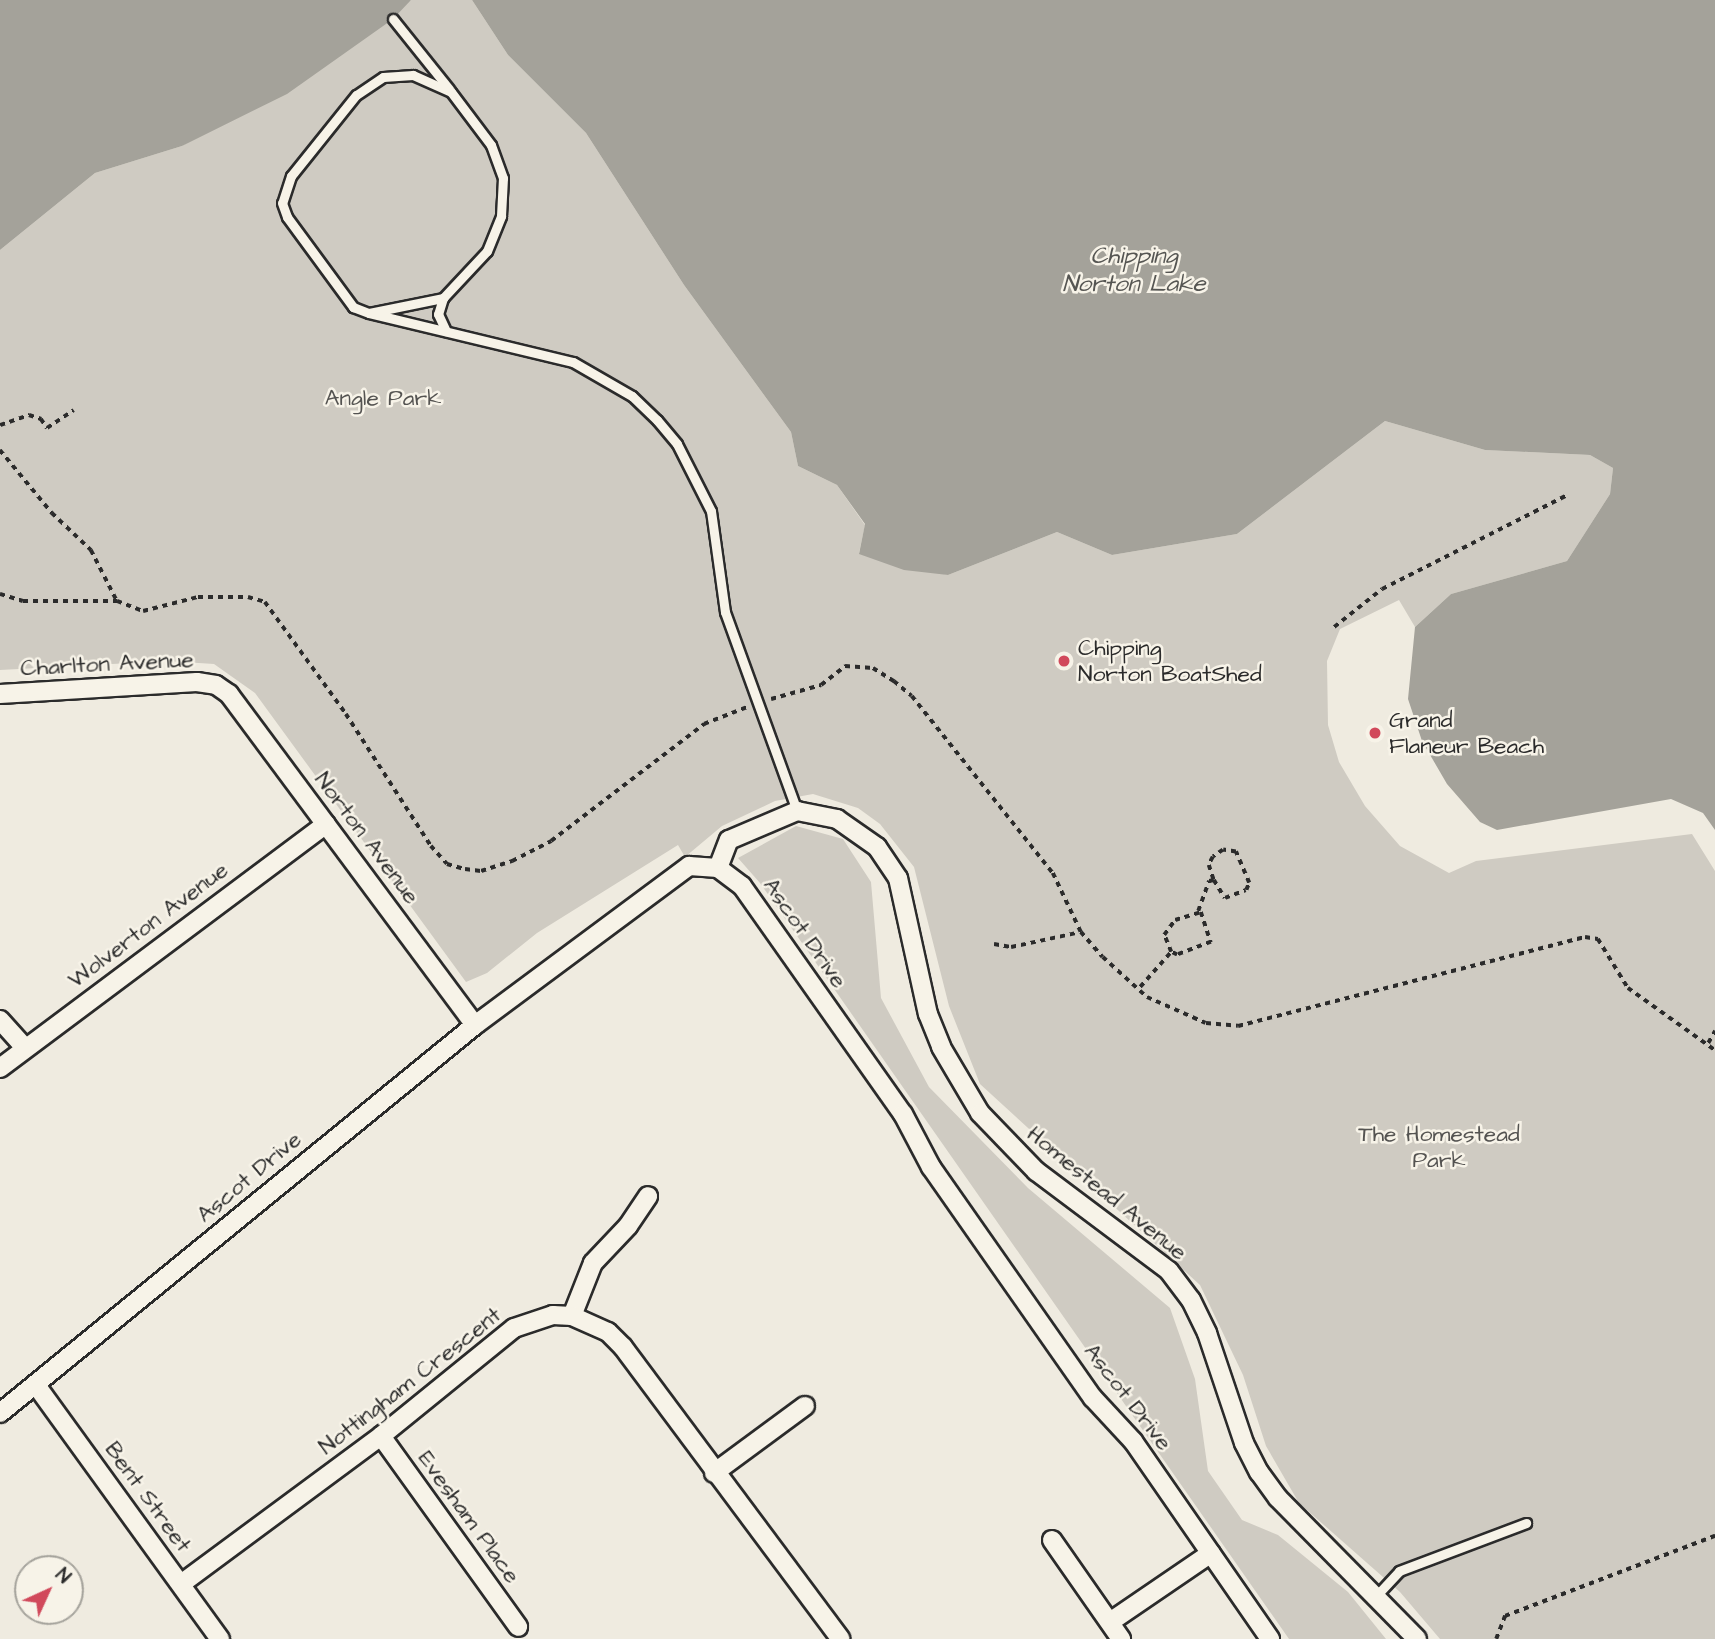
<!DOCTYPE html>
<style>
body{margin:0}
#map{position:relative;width:1715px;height:1639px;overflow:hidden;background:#efebe0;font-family:"Architects Daughter",sans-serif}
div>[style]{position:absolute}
.green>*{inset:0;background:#cfcbc2}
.water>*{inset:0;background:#a4a29a}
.path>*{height:3.5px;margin-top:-1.75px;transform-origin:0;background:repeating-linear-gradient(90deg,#2b2b2b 0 5px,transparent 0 10px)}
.roads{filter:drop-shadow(2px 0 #2b2b2b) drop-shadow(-2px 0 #2b2b2b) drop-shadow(0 2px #2b2b2b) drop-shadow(0 -2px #2b2b2b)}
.service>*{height:9px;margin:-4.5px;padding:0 4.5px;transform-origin:4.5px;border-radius:4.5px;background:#f7f3e8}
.minor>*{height:18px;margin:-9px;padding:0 9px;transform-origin:9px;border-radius:9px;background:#f7f3e8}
.dots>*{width:19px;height:19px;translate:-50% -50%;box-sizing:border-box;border:4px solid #f7f3e8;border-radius:50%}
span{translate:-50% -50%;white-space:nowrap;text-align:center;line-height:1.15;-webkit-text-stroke:5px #f7f3e8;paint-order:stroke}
.park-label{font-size:23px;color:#545351}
.poi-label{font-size:23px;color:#2b2b2b}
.left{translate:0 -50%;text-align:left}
.street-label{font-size:23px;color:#2b2b2b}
.water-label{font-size:24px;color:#555552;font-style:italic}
.north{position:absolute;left:14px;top:1555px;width:70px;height:70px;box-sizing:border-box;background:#f7f3e8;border:2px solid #a5a39c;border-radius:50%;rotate:45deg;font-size:19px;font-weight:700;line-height:28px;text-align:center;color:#2b2b2b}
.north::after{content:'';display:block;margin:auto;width:24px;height:32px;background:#d1495b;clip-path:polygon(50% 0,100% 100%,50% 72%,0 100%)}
</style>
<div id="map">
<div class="green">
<i style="clip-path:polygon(411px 0,472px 0,508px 55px,586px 133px,684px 285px,791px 432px,798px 466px,837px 485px,865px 525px,859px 553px,948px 575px,1057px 532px,1112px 555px,1237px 534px,1385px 421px,1485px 450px,1590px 455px,1613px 468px,1610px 494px,1567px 561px,1451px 594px,1415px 627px,1399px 600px,1340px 629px,1327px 661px,1328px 725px,1339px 762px,1365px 806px,1400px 846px,1449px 873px,1476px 861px,1692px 834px,1715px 871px,1715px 1639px,1440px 1639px,1400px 1592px,1299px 1503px,1266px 1446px,1243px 1375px,1200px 1285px,980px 1084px,949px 1006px,914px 867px,880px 824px,858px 808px,813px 794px,775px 801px,722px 826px,685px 857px,678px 845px,537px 933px,487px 973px,466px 982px,255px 693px,214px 664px,168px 661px,0 670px,0 250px,95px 173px,182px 146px)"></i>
<i style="clip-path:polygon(796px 826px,843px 839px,871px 882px,881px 998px,929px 1087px,1028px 1188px,1170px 1308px,1195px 1379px,1208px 1471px,1242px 1520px,1278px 1535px,1348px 1592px,1386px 1639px,1289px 1639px,760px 883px,738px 858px)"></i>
</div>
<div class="water">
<i style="clip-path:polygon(0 0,411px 0,393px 19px,287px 94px,182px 146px,95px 173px,0 250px)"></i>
<i style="clip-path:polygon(472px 0,1715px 0,1715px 830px,1703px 813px,1671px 799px,1497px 830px,1480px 822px,1447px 784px,1422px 741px,1408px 699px,1415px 627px,1451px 594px,1567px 561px,1610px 494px,1613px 468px,1590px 455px,1485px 450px,1385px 421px,1237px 534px,1112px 555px,1057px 532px,948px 575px,904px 570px,859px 554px,865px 524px,837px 485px,798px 466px,791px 432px,684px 285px,586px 133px,508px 55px)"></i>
</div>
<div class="path">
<i style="left:0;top:425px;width:31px;rotate:-19deg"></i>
<i style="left:29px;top:415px;width:13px;rotate:18deg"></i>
<i style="left:41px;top:419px;width:11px;rotate:56deg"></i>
<i style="left:47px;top:428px;width:32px;rotate:-34deg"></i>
<i style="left:0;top:450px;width:82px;rotate:50.5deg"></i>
<i style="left:52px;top:513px;width:54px;rotate:43.5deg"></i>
<i style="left:91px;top:550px;width:57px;rotate:63deg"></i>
<i style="left:0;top:594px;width:24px;rotate:17deg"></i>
<i style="left:23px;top:601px;width:94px"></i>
<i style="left:117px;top:601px;width:28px;rotate:21deg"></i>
<i style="left:143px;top:611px;width:57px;rotate:-14.3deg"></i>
<i style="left:198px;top:597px;width:50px"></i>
<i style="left:248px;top:597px;width:18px;rotate:16deg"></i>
<i style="left:265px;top:602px;width:138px;rotate:54.1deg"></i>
<i style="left:346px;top:714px;width:157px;rotate:57.2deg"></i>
<i style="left:431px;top:846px;width:24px;rotate:48deg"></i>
<i style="left:447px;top:864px;width:19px;rotate:16deg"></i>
<i style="left:465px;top:869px;width:16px;rotate:7deg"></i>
<i style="left:481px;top:871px;width:33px;rotate:-18deg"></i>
<i style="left:512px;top:861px;width:44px;rotate:-27.1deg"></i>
<i style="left:551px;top:841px;width:193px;rotate:-37.4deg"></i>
<i style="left:704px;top:724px;width:46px;rotate:-21.6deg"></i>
<i style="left:1334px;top:627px;width:61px;rotate:-38.4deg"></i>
<i style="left:1382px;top:589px;width:208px;rotate:-26.9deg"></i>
<i style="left:771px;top:699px;width:52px;rotate:-15.6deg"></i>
<i style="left:821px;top:685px;width:31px;rotate:-38deg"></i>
<i style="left:845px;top:666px;width:28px;rotate:4deg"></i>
<i style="left:873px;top:668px;width:25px;rotate:32deg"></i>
<i style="left:894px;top:681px;width:23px;rotate:40deg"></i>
<i style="left:912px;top:696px;width:226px;rotate:51.5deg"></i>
<i style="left:1053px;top:873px;width:65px;rotate:64.6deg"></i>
<i style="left:1081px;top:932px;width:33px;rotate:49deg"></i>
<i style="left:1103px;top:957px;width:59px;rotate:42.3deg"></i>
<i style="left:1147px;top:997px;width:64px;rotate:23.8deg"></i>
<i style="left:1206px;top:1023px;width:32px;rotate:5deg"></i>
<i style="left:1238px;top:1026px;width:358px;rotate:-14.4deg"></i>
<i style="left:1585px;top:937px;width:13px;rotate:9deg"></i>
<i style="left:1598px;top:939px;width:57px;rotate:58.5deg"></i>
<i style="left:1628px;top:988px;width:107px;rotate:35.5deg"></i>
<i style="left:1198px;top:911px;width:32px;rotate:-70deg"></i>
<i style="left:1209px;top:881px;width:5px;rotate:-11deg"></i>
<i style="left:1214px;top:880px;width:21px;rotate:59deg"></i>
<i style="left:1225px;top:898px;width:22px;rotate:-21deg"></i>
<i style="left:1246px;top:890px;width:8px;rotate:-67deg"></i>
<i style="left:1249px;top:883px;width:34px;rotate:-113deg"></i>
<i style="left:1236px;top:852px;width:13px;rotate:-171deg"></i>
<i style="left:1223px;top:850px;width:12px;rotate:145deg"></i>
<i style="left:1213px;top:857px;width:9px;rotate:117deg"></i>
<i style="left:1209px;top:865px;width:16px;rotate:72deg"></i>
<i style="left:994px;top:944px;width:17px;rotate:10deg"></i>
<i style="left:1011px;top:947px;width:72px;rotate:-12.1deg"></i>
<i style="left:1140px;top:987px;width:47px;rotate:-48.5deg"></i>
<i style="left:1171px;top:952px;width:18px;rotate:-112deg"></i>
<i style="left:1164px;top:935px;width:19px;rotate:-54deg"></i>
<i style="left:1175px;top:920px;width:27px;rotate:-17deg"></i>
<i style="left:1201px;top:912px;width:32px;rotate:72deg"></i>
<i style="left:1211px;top:942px;width:36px;rotate:159deg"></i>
<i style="left:1177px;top:955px;width:7px;rotate:-153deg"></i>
<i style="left:1708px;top:1043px;width:14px;rotate:-60deg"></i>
<i style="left:1496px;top:1639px;width:25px;rotate:-69deg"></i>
<i style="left:1505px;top:1616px;width:225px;rotate:-20.9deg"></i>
</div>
<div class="roads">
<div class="service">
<i style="left:393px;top:19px;width:90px;rotate:51.3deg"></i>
<i style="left:443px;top:298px;width:17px;rotate:107deg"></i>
<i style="left:438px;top:314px;width:19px;rotate:65deg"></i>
<i style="left:369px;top:313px;width:76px;rotate:-11.5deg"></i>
<i style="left:443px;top:298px;width:64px;rotate:-46.9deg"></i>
<i style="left:487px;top:251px;width:38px;rotate:-68deg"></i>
<i style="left:501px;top:216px;width:38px;rotate:-87deg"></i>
<i style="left:503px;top:178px;width:35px;rotate:-110deg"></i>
<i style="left:491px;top:145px;width:66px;rotate:-127deg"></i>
<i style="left:451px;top:92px;width:42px;rotate:-155.9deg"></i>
<i style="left:413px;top:75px;width:30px;rotate:176deg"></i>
<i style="left:383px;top:77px;width:32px;rotate:146deg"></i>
<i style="left:356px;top:95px;width:104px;rotate:128.7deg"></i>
<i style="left:291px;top:176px;width:28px;rotate:108deg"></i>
<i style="left:282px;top:203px;width:15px;rotate:70deg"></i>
<i style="left:287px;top:217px;width:112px;rotate:53.7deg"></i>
<i style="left:353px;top:307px;width:17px;rotate:21deg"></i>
<i style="left:369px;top:313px;width:210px;rotate:13.5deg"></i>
<i style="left:573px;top:362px;width:68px;rotate:30deg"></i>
<i style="left:632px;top:396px;width:35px;rotate:44deg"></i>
<i style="left:657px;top:420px;width:31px;rotate:50deg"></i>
<i style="left:677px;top:444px;width:75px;rotate:63.1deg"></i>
<i style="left:711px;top:511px;width:102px;rotate:82.1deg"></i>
<i style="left:725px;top:612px;width:212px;rotate:70.1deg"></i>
<i style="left:1376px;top:1596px;width:34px;rotate:-47deg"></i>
<i style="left:1399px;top:1571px;width:136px;rotate:-20.7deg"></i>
</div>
<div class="minor">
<i style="left:0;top:694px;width:197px;rotate:-3.5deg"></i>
<i style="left:197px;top:682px;width:19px;rotate:9deg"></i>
<i style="left:216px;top:685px;width:16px;rotate:35deg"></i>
<i style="left:229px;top:694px;width:412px;rotate:53.4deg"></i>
<i style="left:718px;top:868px;width:30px;rotate:-69deg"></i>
<i style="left:729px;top:840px;width:74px;rotate:-23.1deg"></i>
<i style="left:797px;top:811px;width:41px;rotate:11.3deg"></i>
<i style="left:837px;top:819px;width:49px;rotate:35deg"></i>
<i style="left:877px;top:847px;width:37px;rotate:56deg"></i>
<i style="left:898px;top:878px;width:139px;rotate:77.6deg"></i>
<i style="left:928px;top:1014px;width:35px;rotate:68deg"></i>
<i style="left:941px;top:1047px;width:77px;rotate:59.4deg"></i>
<i style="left:980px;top:1113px;width:81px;rotate:46deg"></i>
<i style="left:1036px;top:1171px;width:166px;rotate:36.9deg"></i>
<i style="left:1169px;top:1271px;width:36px;rotate:53deg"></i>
<i style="left:1191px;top:1300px;width:37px;rotate:64deg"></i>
<i style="left:1207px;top:1333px;width:116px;rotate:71.4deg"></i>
<i style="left:1244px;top:1443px;width:33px;rotate:63deg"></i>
<i style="left:1259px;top:1472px;width:32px;rotate:54deg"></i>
<i style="left:1278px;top:1498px;width:198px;rotate:45.4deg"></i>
<i style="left:0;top:1020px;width:36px;rotate:48deg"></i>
<i style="left:0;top:1068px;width:407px;rotate:-36.8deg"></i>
<i style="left:572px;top:1316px;width:57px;rotate:-68.4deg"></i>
<i style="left:593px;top:1263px;width:51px;rotate:-46.6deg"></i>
<i style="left:628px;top:1226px;width:36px;rotate:-56deg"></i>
<i style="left:36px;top:1385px;width:314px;rotate:54.1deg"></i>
<i style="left:0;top:1413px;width:613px;rotate:-39.24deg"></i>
<i style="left:475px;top:1025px;width:267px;rotate:-36.6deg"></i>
<i style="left:689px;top:866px;width:29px;rotate:4deg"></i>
<i style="left:718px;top:868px;width:30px;rotate:37deg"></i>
<i style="left:742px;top:886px;width:279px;rotate:54.8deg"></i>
<i style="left:903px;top:1114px;width:60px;rotate:62.2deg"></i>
<i style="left:931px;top:1167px;width:282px;rotate:55deg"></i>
<i style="left:1093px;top:1398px;width:59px;rotate:47.1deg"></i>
<i style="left:1133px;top:1441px;width:241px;rotate:55.3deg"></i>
<i style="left:381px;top:1436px;width:235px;rotate:54.3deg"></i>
<i style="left:714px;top:1473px;width:113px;rotate:-36.4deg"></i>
<i style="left:1052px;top:1540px;width:121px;rotate:55.1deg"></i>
<i style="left:181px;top:1584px;width:249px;rotate:-36.5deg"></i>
<i style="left:381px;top:1436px;width:171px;rotate:-39.1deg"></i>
<i style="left:514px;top:1328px;width:41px;rotate:-18.4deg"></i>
<i style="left:553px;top:1315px;width:19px;rotate:3deg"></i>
<i style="left:572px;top:1316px;width:39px;rotate:24deg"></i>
<i style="left:608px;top:1332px;width:21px;rotate:45deg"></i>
<i style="left:623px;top:1347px;width:364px;rotate:53.3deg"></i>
<i style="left:1110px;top:1622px;width:122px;rotate:-34.3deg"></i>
</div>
</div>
<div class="dots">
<i style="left:1064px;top:661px;background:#d1495b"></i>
<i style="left:1375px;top:733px;background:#d1495b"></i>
</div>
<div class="park-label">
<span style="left:383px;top:398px">Angle Park</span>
<span style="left:1439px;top:1147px">The Homestead<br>Park</span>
</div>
<div class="poi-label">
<span class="left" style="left:1078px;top:661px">Chipping<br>Norton BoatShed</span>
<span class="left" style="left:1389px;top:733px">Grand<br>Flaneur Beach</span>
</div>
<div class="street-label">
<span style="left:107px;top:664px;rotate:-3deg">Charlton Avenue</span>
<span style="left:367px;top:838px;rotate:53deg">Norton Avenue</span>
<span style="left:148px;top:925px;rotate:-37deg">Wolverton Avenue</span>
<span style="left:805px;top:933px;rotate:55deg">Ascot Drive</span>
<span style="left:249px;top:1177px;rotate:-40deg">Ascot Drive</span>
<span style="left:1107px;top:1193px;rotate:39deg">Homestead Avenue</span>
<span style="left:410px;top:1381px;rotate:-38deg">Nottingham Crescent</span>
<span style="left:1128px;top:1397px;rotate:52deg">Ascot Drive</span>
<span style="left:148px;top:1497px;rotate:54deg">Bent Street</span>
<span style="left:469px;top:1517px;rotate:54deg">Evesham Place</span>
</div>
<div class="water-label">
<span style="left:1134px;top:271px">Chipping<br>Norton Lake</span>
</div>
<div class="north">N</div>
</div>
